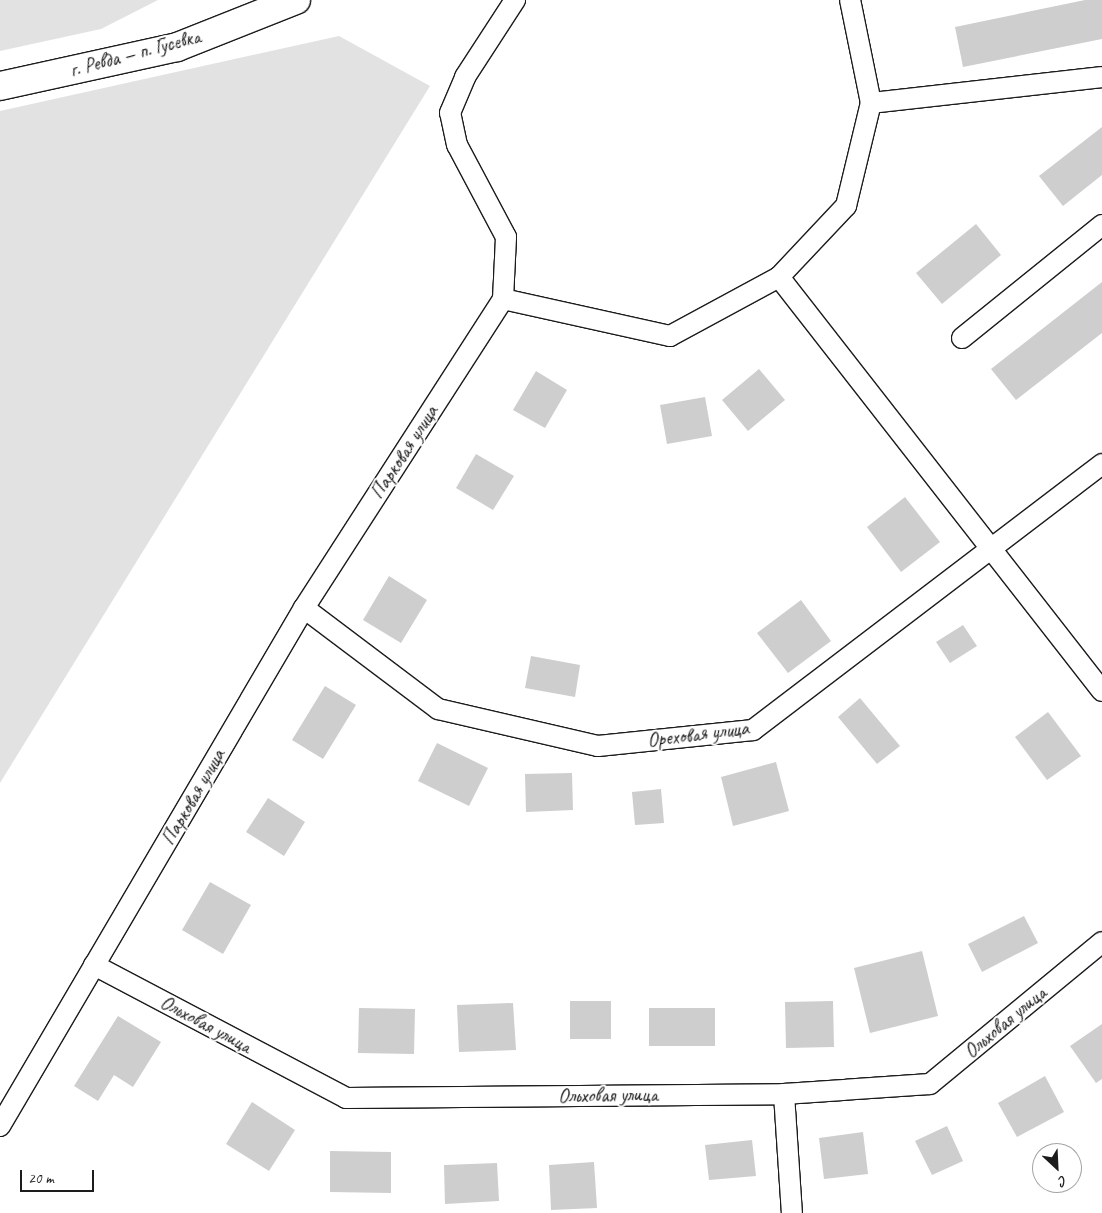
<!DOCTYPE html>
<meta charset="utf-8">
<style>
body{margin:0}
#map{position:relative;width:1102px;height:1213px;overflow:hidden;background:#fff;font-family:Caveat,sans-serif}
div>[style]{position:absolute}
.green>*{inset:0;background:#e2e2e2}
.building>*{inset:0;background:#cecece}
.roads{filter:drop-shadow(1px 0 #1c1c1c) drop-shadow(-1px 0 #1c1c1c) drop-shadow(0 1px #1c1c1c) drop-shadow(0 -1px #1c1c1c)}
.street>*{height:20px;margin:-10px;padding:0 10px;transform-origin:10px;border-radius:10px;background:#fff}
.secondary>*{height:28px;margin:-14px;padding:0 14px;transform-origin:14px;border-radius:14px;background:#fff}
span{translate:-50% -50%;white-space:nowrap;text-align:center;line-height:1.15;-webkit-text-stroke:4px #fff;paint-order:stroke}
.street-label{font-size:20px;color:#1c1c1c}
.north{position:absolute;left:1032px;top:1143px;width:50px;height:50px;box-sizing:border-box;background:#fff;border:1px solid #a4a4a4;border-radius:50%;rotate:155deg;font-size:14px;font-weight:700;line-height:20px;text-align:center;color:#1c1c1c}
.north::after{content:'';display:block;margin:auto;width:18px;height:22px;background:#1c1c1c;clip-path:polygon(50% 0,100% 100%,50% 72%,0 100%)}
.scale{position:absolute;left:20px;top:1170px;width:74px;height:22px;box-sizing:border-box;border:2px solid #1c1c1c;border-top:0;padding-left:6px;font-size:15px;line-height:18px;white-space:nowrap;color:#1c1c1c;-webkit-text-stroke:4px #fff;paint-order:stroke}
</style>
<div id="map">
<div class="green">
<i style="clip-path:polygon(0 0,158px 0,101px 29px,0 51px)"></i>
<i style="clip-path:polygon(339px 36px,430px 86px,0 783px,0 111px)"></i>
</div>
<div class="building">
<i style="clip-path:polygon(1085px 0,1102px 0,1102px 39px,963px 67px,955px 27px)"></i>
<i style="clip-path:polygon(1102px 127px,1102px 175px,1063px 206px,1039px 176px)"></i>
<i style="clip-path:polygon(976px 224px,1001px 255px,942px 304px,916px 273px)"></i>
<i style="clip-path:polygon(1102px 282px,1102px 333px,1016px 400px,991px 369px)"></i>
<i style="clip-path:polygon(759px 369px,785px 400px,748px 431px,722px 400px)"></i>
<i style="clip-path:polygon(536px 371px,567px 390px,545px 428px,513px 410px)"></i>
<i style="clip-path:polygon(705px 397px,712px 436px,667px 444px,660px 405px)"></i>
<i style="clip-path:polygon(476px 454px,514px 476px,493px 510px,456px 488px)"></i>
<i style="clip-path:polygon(905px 497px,940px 542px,901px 572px,867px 527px)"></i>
<i style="clip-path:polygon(389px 576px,427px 600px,401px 643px,363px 620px)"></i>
<i style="clip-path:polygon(801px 600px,831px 641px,788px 673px,757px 633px)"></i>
<i style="clip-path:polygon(963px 625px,977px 646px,950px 663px,936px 642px)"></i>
<i style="clip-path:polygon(531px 656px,580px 665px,575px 697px,525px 688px)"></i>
<i style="clip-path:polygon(325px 686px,356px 705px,323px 759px,292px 740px)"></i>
<i style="clip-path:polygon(860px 698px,900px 746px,877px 764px,838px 717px)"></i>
<i style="clip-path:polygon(1048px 712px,1081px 756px,1047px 780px,1015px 737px)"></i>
<i style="clip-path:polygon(437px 743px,488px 768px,469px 806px,418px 781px)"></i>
<i style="clip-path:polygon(776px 762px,789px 811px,733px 826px,721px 777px)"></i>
<i style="clip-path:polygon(572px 773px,573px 810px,526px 812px,525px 774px)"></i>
<i style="clip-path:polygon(661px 789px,664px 823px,635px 825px,632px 792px)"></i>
<i style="clip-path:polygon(268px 798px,305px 822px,284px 856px,246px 832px)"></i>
<i style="clip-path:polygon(210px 882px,251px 905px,223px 954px,182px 930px)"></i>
<i style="clip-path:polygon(1024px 916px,1038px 943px,982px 972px,968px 944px)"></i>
<i style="clip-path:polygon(922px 951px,938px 1016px,870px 1033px,854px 968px)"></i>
<i style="clip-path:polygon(570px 1001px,611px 1001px,611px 1039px,570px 1039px)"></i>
<i style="clip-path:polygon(833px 1001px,834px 1047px,786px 1048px,785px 1002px)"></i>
<i style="clip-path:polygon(513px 1003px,516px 1050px,459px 1052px,457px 1005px)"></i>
<i style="clip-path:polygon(359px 1008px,415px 1009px,414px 1054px,358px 1053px)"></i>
<i style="clip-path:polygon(649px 1008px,715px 1008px,715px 1046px,649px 1046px)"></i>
<i style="clip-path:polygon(118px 1016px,161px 1042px,133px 1087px,114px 1075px,98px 1101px,74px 1086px)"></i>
<i style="clip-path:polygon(1102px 1024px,1102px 1079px,1096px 1083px,1070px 1046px)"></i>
<i style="clip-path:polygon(1045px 1076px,1064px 1112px,1017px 1137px,998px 1103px)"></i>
<i style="clip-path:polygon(252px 1102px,295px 1130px,269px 1171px,226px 1144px)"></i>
<i style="clip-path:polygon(947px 1126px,963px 1161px,932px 1175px,915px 1141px)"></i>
<i style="clip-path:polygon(863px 1132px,868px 1174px,824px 1179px,819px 1138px)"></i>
<i style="clip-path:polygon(752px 1140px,756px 1176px,709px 1180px,705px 1145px)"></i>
<i style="clip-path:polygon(330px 1151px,391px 1152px,391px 1193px,330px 1192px)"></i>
<i style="clip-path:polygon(594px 1162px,597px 1208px,551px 1210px,549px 1165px)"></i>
<i style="clip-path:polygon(497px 1163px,499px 1201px,445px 1204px,444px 1165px)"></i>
</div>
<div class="roads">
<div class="street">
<i style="left:871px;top:103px;width:232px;rotate:-6.4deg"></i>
<i style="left:779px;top:277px;width:525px;rotate:52.04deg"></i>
<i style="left:503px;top:299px;width:171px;rotate:12.5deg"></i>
<i style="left:670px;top:336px;width:124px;rotate:-28.4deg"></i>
<i style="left:779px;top:277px;width:98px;rotate:-46.7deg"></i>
<i style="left:846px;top:206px;width:106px;rotate:-76.4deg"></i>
<i style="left:871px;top:103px;width:105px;rotate:-101.5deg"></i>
<i style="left:962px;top:338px;width:180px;rotate:-38.9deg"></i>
<i style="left:304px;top:608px;width:168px;rotate:37deg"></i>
<i style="left:438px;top:709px;width:164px;rotate:13deg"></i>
<i style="left:598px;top:746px;width:156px;rotate:-5.9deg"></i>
<i style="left:753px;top:730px;width:439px;rotate:-37.3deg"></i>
<i style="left:94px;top:965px;width:285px;rotate:27.8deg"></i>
<i style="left:346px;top:1098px;width:438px;rotate:-0.5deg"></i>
<i style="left:784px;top:1094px;width:146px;rotate:-3.9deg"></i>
<i style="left:930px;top:1084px;width:223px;rotate:-39.5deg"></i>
<i style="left:784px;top:1094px;width:119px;rotate:86.2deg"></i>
<i style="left:0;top:1126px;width:601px;rotate:-59.59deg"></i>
<i style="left:304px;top:608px;width:368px;rotate:-57.2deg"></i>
<i style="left:503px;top:299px;width:62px;rotate:-87.2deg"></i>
<i style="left:506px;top:237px;width:104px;rotate:-118deg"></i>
<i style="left:457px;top:145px;width:33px;rotate:-102deg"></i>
<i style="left:450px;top:113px;width:39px;rotate:-67deg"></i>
<i style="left:465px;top:77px;width:92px;rotate:-57deg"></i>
</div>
<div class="secondary">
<i style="left:0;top:86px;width:181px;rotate:-12.4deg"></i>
<i style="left:177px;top:47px;width:128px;rotate:-21.6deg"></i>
</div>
</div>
<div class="street-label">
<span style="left:135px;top:53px;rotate:-15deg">г. Ревда — п. Гусевка</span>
<span style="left:404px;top:452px;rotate:-57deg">Парковая улица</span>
<span style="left:698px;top:734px;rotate:-7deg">Ореховая улица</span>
<span style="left:193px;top:797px;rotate:-60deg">Парковая улица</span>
<span style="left:1005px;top:1022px;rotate:-40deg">Ольховая улица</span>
<span style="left:206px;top:1024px;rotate:28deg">Ольховая улица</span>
<span style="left:608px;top:1095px;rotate:-1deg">Ольховая улица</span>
</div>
<div class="north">С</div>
<div class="scale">20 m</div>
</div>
